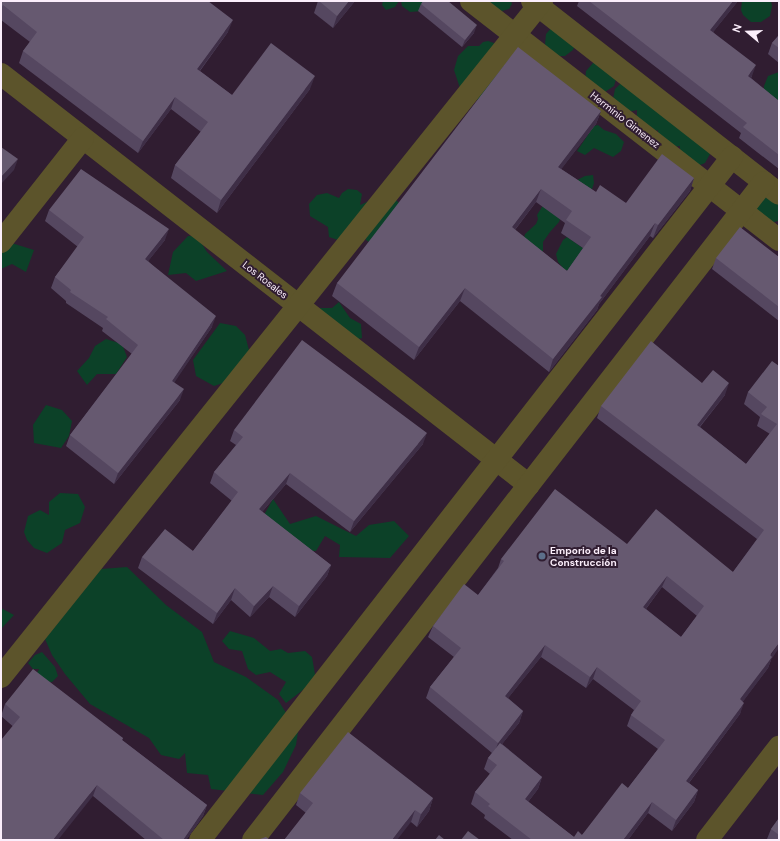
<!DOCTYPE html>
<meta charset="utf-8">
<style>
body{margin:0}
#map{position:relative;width:780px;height:841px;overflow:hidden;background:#301d31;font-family:"DM Sans",sans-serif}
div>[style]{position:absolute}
.green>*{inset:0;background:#0c4128}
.minor>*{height:22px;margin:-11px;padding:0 11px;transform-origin:11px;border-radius:11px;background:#5c542b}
.wall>*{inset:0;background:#554760}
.shaded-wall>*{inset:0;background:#3e2e46}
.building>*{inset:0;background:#665970}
.dots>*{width:11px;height:11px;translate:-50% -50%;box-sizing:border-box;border:2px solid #301d31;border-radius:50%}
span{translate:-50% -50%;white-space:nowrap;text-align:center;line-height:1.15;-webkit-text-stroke:4px #301d31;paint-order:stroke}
.street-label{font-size:10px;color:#fbeefb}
.poi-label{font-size:10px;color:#fbeefb;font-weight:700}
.left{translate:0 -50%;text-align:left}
.frame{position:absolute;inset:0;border:2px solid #fbeefb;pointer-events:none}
.north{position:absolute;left:728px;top:12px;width:40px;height:40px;-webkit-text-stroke:3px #301d31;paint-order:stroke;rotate:289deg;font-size:11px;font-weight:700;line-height:16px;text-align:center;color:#fbeefb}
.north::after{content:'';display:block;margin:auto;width:14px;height:18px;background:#fbeefb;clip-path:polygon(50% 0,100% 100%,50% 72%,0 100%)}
</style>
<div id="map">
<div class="green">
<i style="clip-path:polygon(383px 1px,399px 1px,395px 7px,386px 10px,382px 5px)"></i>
<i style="clip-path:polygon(401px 1px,428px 1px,422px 11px,410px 12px,402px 6px)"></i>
<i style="clip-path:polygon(485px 1px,511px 1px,512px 4px,509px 9px,502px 11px)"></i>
<i style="clip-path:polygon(742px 1px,771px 1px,772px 6px,770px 16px,761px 22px,751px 22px,743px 15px,741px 10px)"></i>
<i style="clip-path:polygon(553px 26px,575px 45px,573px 50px,565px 56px,560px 56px,547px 49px,545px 44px,546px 34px)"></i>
<i style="clip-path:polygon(488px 41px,523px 53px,481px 102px,460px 88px,454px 70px,458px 56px,468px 46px,479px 46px,483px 42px)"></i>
<i style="clip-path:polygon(599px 62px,617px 76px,614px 86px,605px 92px,585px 81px,586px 71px,593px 63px)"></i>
<i style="clip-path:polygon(779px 72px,779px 103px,764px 91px,764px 86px,768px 76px)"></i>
<i style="clip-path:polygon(622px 82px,644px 100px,643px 102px,645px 101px,711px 149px,710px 154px,705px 163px,700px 165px,680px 154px,680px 146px,673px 147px,658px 135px,658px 130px,656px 131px,637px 119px,637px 110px,628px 112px,613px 99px,615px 89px)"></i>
<i style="clip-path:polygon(598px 125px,604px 130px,616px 134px,624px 142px,621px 151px,613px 157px,594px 148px,585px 155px,577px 151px,594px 126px)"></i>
<i style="clip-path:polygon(593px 175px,594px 183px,591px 192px,562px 214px,559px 222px,550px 232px,543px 242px,543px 251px,532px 261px,522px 247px,525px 234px,536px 224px,538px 219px,537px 215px,550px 194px,585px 176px)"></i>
<i style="clip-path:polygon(348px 189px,357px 190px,362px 194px,360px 205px,376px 198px,396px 200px,402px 206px,372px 244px,366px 240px,364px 227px,338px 240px,329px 237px,328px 227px,310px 216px,309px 204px,317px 195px,327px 193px,339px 198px,342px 193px)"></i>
<i style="clip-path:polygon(779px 194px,779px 233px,778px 221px,770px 223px,757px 215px,756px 200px)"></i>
<i style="clip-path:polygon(188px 236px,197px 236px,207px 252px,227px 271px,196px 281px,186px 273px,168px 275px,173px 252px)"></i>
<i style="clip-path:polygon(567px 237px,586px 250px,573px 274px,564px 269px,558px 262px,556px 254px,563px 240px)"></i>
<i style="clip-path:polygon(5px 241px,34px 250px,26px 272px,12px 264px,1px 269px,1px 247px)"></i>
<i style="clip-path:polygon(339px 302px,350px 318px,361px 324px,362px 338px,354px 340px,318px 313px,320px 308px,332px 308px)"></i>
<i style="clip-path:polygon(220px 323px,236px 326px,245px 335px,249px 350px,232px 380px,214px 386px,196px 376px,193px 360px)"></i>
<i style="clip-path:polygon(106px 339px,122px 344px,127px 357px,116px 374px,97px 374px,87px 385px,77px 371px,89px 358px,95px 346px)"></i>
<i style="clip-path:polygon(46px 405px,62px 410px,72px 421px,69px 436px,61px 448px,34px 443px,33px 425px)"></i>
<i style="clip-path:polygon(60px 493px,78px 494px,85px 507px,80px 523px,65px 530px,62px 543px,47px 553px,34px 548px,27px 540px,24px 532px,28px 516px,40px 510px,49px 515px,49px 502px)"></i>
<i style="clip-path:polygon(273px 499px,290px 524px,316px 516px,356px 536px,369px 525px,394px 521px,409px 536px,390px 558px,339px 557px,340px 545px,325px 536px,316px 551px,295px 551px,264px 515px)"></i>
<i style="clip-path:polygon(127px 567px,166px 605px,202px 632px,214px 662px,246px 677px,278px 700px,298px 732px,296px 745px,283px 772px,263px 795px,211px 789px,208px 775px,187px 773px,185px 753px,179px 759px,161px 755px,149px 738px,90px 704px,65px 674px,52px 655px,45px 639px,101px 569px)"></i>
<i style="clip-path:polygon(1px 608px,14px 615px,1px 629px)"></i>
<i style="clip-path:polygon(230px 631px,254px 638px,270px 651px,281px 649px,288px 653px,305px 651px,312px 657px,316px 680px,286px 703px,279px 694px,286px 682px,270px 672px,256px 675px,248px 669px,242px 651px,229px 649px,222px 641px)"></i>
<i style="clip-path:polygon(42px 652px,55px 667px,58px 676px,52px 682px,40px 681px,36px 675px,39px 669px,33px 669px,28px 663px,35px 655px)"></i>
</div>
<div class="minor">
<i style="left:471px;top:1px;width:390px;rotate:37.8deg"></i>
<i style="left:532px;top:1px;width:313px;rotate:38deg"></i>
<i style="left:1px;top:74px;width:669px;rotate:37.9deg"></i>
<i style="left:1px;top:242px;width:132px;rotate:-51.7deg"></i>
<i style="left:1px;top:677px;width:866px;rotate:-51.33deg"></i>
<i style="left:200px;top:840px;width:866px;rotate:-52.08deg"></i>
<i style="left:253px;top:840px;width:833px;rotate:-52.17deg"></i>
<i style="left:707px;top:840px;width:118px;rotate:-52.3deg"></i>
</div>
<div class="wall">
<i style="clip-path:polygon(1px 1px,228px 32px,200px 71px,232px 95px,310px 89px,217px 213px,171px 178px,175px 165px,201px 132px,171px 109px,138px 153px,19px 63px,23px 51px,30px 42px,1px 20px)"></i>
<i style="clip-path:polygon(318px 1px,355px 1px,333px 28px,314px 13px)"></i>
<i style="clip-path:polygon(579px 1px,738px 1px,713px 32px,752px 76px,751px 78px,779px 101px,779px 169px,739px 138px,741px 133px,577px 6px)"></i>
<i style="clip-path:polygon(421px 4px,474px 33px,462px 47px,418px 11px)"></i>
<i style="clip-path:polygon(779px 35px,779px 63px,768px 54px,772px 43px)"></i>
<i style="clip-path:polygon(evenodd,601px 111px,596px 124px,561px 169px,596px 192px,626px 203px,694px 178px,690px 191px,653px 238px,650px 236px,599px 304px,597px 310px,549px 372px,460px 301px,414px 360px,332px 296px,337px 283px,601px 111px,536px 202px,565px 223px,561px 233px,583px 248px,567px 271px,515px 230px,536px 202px)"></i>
<i style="clip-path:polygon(49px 210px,165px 240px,148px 261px,212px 327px,174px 382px,180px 400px,114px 484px,66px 446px,70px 435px,132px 354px,102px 331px,103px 328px,66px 303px,66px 301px,51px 288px,55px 277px,78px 247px,45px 221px)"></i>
<i style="clip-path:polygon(779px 257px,779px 321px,712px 269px,716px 258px)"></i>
<i style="clip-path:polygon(evenodd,779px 366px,771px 660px,768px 668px,743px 701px,740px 714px,689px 783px,698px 790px,694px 802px,672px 831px,648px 813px,628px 840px,513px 840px,484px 818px,485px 815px,471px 804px,475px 792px,490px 774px,484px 769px,488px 758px,492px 753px,426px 698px,430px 687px,454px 657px,428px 637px,433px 626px,478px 595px,498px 568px,501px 559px,627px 544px,733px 572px,757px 539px,597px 418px,601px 406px,702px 383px,725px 395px,700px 427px,746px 464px,770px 434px,757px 426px,760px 417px,744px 404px,748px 392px,779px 366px,662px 587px,697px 616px,681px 637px,646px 609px,662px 587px,779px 366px,541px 657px,586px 688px,593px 679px,634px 710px,631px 715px,627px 726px,658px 749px,628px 788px,582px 835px,574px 837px,528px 802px,538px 789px,542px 777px,502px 744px,519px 723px,523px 711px,508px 698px,541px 657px)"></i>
<i style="clip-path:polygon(234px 430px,423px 444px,350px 532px,286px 484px,262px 512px,331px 565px,327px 576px,295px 617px,269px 597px,250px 617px,231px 600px,213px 624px,138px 568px,142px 557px,193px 551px,232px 501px,210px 483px,214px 472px,236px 445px,230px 441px)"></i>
<i style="clip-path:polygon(5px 704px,123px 738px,122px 740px,207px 805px,203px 816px,186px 840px,146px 840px,93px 796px,1px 716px)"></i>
<i style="clip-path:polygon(300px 793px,433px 798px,429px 811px,417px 827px,411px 822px,306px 813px,296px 805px)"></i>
<i style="clip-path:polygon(779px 818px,779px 840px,768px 840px,767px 839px,771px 829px)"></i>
</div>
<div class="shaded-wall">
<i style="clip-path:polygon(349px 1px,355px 1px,333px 28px,337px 16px)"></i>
<i style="clip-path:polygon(733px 1px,738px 1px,706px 41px,710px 30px)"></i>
<i style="clip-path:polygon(233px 20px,228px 32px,192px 81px,197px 69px)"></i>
<i style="clip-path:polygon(477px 25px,474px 33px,462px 47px,465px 40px)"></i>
<i style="clip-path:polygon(756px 65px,752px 76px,744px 87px,748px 76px)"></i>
<i style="clip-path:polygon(315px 76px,310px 89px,217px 213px,221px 200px)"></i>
<i style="clip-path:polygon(175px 97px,171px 109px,138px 153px,143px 141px)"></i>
<i style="clip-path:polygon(601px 111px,596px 124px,553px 180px,558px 167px)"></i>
<i style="clip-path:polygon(18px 159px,14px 170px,1px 184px,1px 177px)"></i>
<i style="clip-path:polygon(694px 178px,690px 191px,653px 238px,658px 225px)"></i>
<i style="clip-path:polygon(541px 189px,536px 202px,507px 240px,512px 227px)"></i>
<i style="clip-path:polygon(655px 223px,650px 236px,599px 304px,597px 310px,549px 372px,553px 359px)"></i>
<i style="clip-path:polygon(169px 229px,165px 240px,141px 270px,145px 259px)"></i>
<i style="clip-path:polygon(465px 288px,460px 301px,414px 360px,419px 347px)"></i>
<i style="clip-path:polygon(216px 316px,212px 327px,168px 392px,172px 381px)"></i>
<i style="clip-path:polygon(729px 383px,725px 395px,692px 436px,697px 425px)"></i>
<i style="clip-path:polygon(184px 389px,180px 400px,114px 484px,118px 473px)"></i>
<i style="clip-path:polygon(427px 433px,423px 444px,350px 532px,354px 521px)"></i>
<i style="clip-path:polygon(290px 473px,286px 484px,255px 520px,259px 509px)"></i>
<i style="clip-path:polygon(331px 565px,327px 576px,295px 617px,299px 606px)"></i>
<i style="clip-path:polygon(667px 576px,662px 587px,639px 618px,643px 607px)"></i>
<i style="clip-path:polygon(273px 586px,269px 597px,250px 617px,254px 606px)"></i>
<i style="clip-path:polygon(235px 588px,231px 600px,213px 624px,217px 613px)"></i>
<i style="clip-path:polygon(779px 643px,779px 648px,771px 660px,768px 668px,736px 711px,740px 699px)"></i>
<i style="clip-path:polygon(545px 645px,541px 657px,501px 707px,505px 696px)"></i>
<i style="clip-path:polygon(597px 667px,593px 679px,586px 688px,590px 677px)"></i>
<i style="clip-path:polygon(744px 703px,740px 714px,682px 792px,686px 781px)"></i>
<i style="clip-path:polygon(523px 711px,519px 723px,494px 754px,498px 743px)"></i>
<i style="clip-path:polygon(542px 777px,538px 789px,521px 811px,525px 799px)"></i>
<i style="clip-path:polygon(97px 785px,93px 796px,58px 840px,53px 840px)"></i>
<i style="clip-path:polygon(698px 790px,694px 802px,672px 831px,676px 820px)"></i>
<i style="clip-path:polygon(433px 798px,429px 811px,417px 827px,421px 814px)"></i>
<i style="clip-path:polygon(652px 802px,648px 813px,628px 840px,623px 840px)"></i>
<i style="clip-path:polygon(207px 805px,203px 816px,186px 840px,183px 840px)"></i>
<i style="clip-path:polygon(415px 810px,411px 822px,397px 840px,392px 840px)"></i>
</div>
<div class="building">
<i style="clip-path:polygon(1px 1px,208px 1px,233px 20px,197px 69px,232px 95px,271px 43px,315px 76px,221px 200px,175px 165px,208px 122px,175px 97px,143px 141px,23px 51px,37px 32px,3px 5px,1px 8px)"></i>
<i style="clip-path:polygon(319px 1px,349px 1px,337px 16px)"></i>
<i style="clip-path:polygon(423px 1px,448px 1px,477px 25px,465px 40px,421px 4px)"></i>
<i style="clip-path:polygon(589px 1px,733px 1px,710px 30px,756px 65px,748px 76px,779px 101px,779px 155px,743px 127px,747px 123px)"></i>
<i style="clip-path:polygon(779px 35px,779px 48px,772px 43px)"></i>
<i style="clip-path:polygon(evenodd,518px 47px,601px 111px,558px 167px,596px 192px,600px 185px,626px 203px,662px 154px,694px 178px,658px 225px,655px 223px,600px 296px,602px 297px,553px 359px,465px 288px,419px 347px,337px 283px,518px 47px,541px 189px,572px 211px,566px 220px,591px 237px,567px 271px,512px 227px,541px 189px)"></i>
<i style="clip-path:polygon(1px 147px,18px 159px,1px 177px)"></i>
<i style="clip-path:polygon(81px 169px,169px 229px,145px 259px,216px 316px,172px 381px,184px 389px,118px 473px,70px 435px,138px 345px,106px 319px,108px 317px,70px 292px,71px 290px,55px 277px,84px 237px,49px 210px)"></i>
<i style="clip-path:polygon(740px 227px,779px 257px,779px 274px,778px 275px,779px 276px,779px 307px,716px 258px)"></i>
<i style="clip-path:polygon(302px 340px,427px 433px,354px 521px,290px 473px,259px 509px,331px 565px,299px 606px,273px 586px,254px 606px,235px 588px,217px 613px,142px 557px,165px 529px,193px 551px,238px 492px,214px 472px,243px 437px,234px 430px)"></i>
<i style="clip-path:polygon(evenodd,651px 341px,702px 383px,713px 370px,729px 383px,697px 425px,746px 464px,777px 424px,761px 414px,767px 407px,748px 392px,772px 361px,779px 366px,779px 643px,770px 655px,772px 657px,740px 699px,744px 703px,686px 781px,698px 790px,676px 820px,652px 802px,623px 840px,532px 840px,488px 806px,490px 804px,475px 792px,497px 765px,488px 758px,500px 743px,542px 777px,525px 799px,574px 837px,578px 831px,582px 835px,622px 783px,628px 788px,665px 740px,631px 715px,641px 701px,597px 667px,590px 677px,545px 645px,505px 696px,523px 711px,498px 743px,430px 687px,461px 648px,433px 626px,464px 584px,478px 595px,504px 561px,501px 559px,555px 489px,627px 544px,656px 509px,733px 572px,764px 530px,601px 406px,651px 341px,667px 576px,704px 606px,681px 637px,643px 607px,667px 576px)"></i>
<i style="clip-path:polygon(33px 669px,123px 738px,122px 740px,207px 805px,183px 840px,164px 840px,97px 785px,53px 840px,1px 840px,1px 740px,20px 717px,5px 704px)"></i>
<i style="clip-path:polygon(348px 732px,433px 798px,421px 814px,415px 810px,392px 840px,284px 840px,313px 803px,300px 793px)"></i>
<i style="clip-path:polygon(779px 818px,779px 835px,771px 829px)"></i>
<i style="clip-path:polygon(468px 831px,480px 840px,461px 840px)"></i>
<i style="clip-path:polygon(439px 835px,445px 840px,435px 840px)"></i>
<i style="clip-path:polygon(266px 837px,270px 840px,257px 840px)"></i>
</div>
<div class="dots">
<i style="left:542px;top:556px;background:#5c6f8a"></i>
</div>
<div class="street-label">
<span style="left:625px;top:120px;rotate:38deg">Herminio Gimenez</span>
<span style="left:265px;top:280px;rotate:38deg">Los Rosales</span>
</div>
<div class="poi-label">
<span class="left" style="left:550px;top:556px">Emporio de la<br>Construcción</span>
</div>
<div class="frame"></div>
<div class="north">N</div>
</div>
